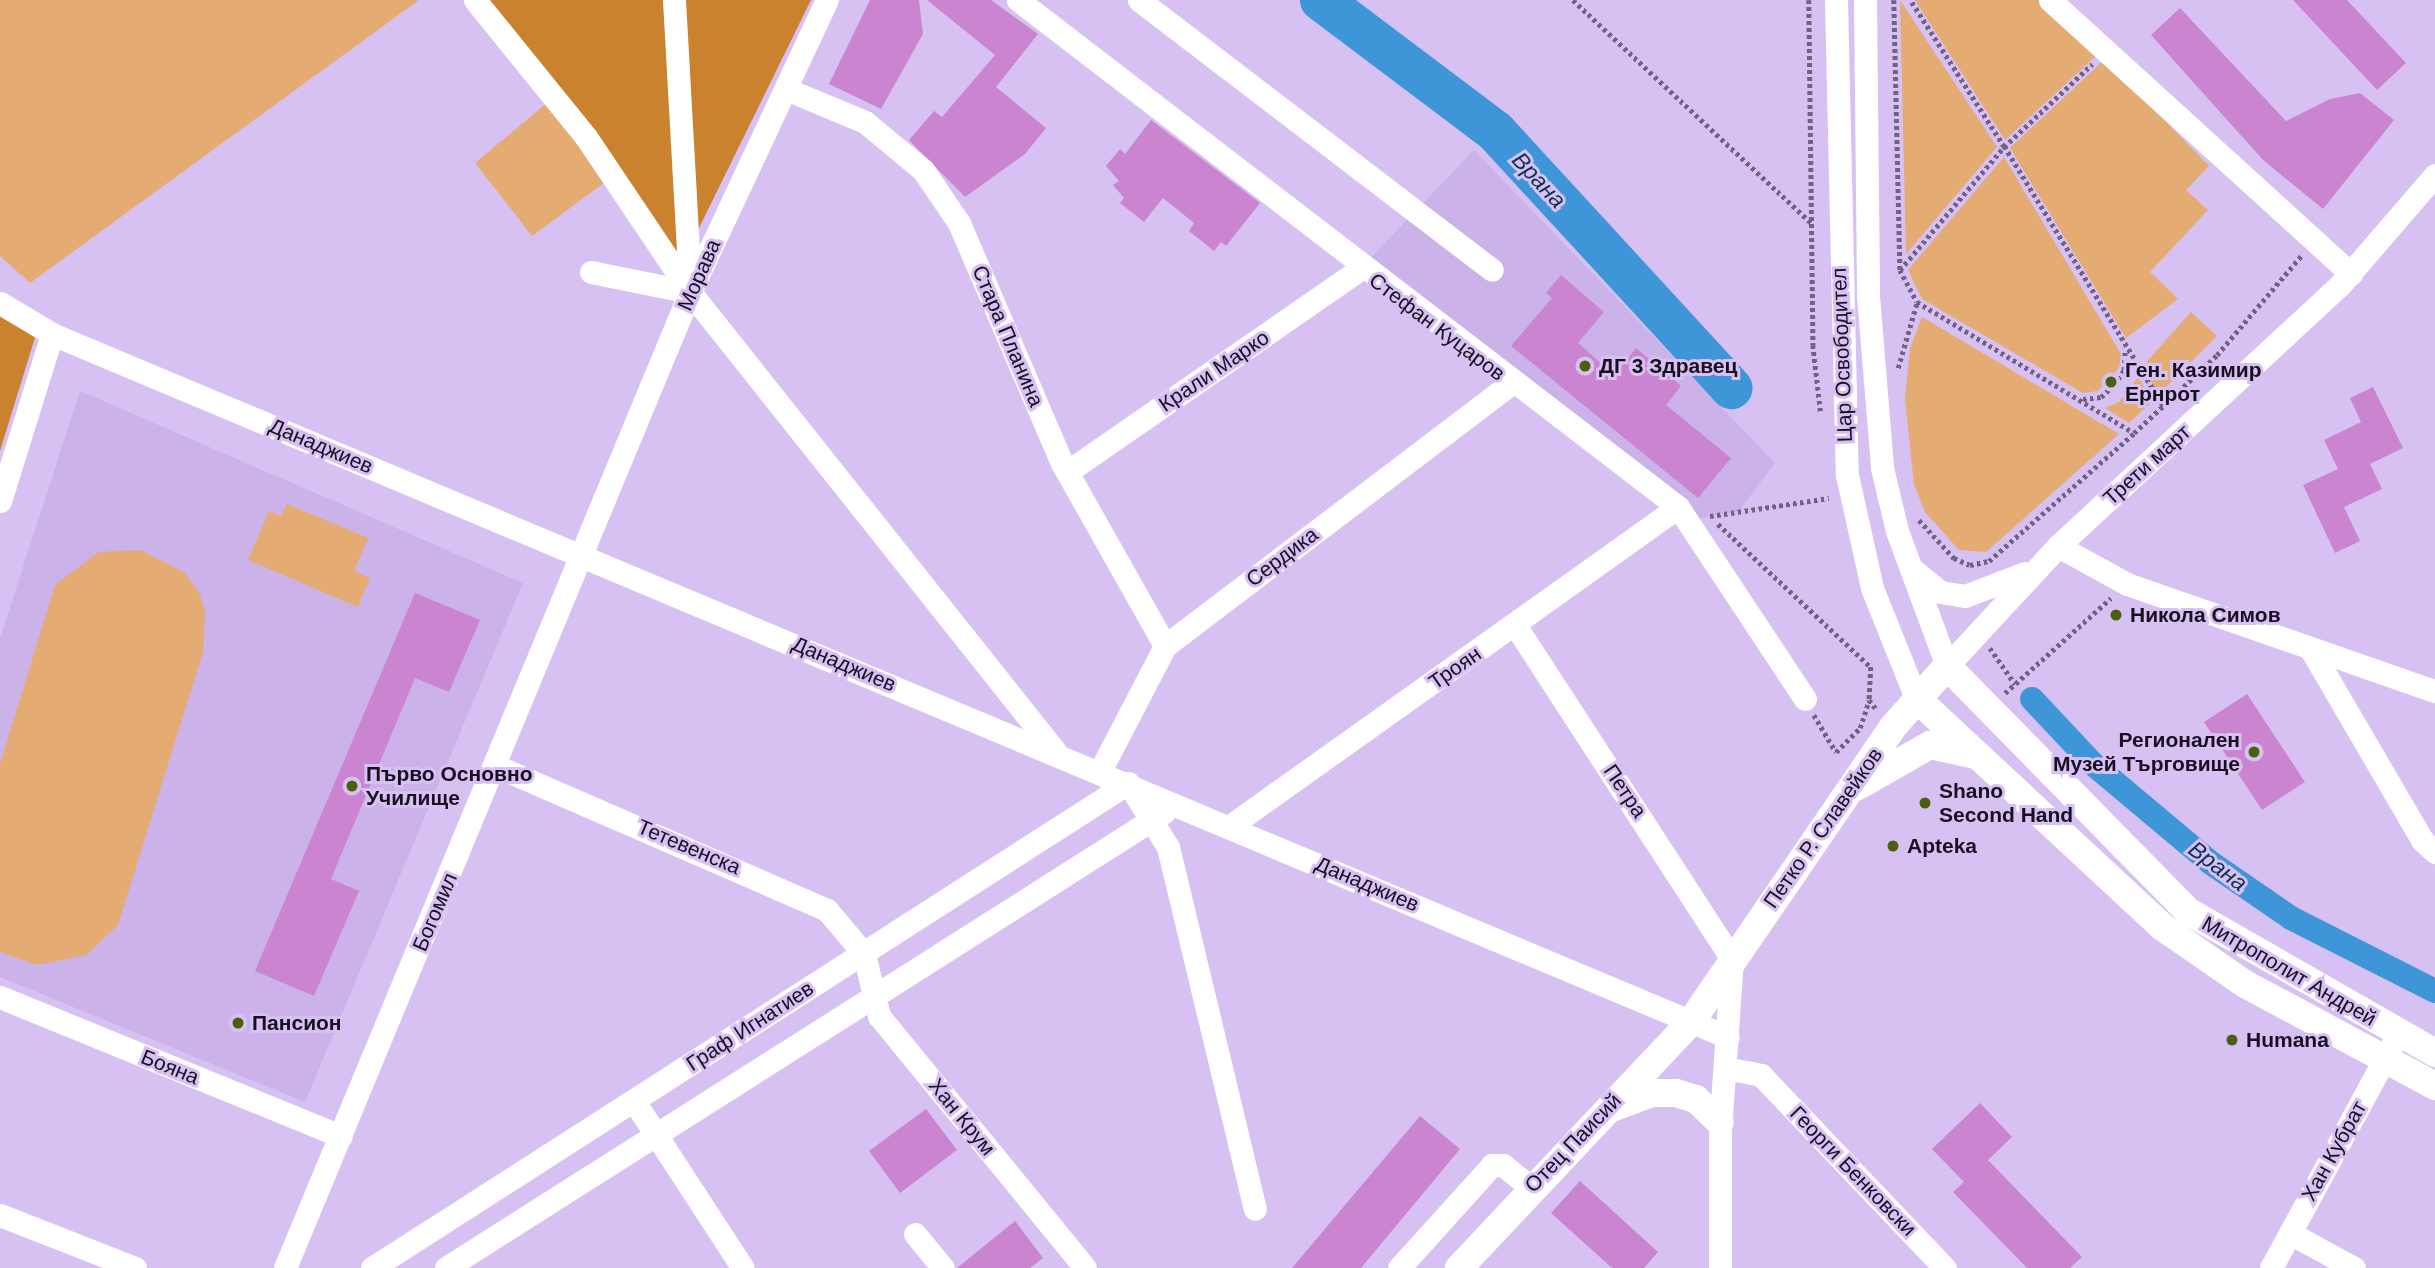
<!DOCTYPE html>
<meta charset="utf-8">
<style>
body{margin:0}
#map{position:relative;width:2435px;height:1268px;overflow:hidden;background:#d7c1f3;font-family:Helvetica,sans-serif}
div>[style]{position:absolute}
.built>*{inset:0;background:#cbb2e9}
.green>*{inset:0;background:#e4ab72}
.forest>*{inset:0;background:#cb822e}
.canal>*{height:24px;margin:-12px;padding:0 12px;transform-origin:12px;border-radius:12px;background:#3e96d9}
.river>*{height:42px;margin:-21px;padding:0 21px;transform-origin:21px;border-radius:21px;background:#3e96d9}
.building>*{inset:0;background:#cb84cf}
.path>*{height:4.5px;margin-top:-2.25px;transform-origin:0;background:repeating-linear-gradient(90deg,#716283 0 3.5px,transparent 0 7px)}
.minor>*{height:23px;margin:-11.5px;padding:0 11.5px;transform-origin:11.5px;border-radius:11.5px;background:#fff}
.major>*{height:28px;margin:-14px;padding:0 14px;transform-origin:14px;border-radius:14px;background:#fff}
.dots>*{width:19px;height:19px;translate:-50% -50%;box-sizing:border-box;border:4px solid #d7c1f3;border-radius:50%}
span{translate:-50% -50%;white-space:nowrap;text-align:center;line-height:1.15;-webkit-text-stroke:6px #d7c1f3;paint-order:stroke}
.street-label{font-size:21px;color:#180f21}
.poi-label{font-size:21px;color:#180f21;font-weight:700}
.left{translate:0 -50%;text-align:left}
.right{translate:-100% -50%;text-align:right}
.water-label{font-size:23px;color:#0d324d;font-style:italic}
</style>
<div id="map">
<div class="built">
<i style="clip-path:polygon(1474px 150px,1775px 463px,1738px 512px,1689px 520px,1360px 269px)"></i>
<i style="clip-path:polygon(80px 391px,523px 583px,305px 1102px,0 977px,0 638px)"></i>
</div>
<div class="green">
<i style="clip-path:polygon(0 0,419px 0,30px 283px,0 256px)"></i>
<i style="clip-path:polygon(1900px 0,1997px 147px,1906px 254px)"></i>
<i style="clip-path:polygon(1915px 0,2039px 0,2099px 53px,2005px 140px)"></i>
<i style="clip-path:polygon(2105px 59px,2209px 166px,2186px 190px,2208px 210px,2150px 272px,2178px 299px,2126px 338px,2010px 148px)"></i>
<i style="clip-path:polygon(548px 102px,604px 183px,532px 236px,475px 163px)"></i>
<i style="clip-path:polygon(2004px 157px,2121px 354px,2119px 368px,2098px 391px,2083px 393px,1922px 299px,1908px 270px)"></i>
<i style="clip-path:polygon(2191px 312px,2217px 336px,2159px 394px,2142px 367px)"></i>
<i style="clip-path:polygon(1922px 317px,2119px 434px,1986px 552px,1959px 550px,1925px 512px,1914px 485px,1905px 399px,1910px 348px)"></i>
<i style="clip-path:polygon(2138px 377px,2153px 401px,2129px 423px,2105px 408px,2119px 402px)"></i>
<i style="clip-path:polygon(287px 504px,368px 538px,354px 571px,370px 578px,358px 607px,248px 560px,269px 511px,281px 516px)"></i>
<i style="clip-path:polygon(140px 550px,184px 572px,199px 592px,205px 612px,203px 652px,118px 925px,86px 955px,37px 965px,0 952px,0 764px,55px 585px,99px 552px)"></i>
</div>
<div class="forest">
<i style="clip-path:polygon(484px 0,667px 0,678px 265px)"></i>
<i style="clip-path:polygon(685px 0,811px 0,698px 230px,686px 20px)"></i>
<i style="clip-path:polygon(0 313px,37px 331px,0 451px)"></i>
</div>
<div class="canal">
<i style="left:2032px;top:699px;width:89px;rotate:46.8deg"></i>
<i style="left:2093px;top:764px;width:154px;rotate:40deg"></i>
<i style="left:2211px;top:863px;width:97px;rotate:34.5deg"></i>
<i style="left:2291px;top:918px;width:161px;rotate:26.9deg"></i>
</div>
<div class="river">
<i style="left:1321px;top:0;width:219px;rotate:37deg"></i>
<i style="left:1496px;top:132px;width:348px;rotate:47.4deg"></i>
</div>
<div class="building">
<i style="clip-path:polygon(870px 0,919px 0,923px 34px,881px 109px,829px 84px)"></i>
<i style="clip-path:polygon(927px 0,991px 0,1038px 34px,996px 87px,1046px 128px,1025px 154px,965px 197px,909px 140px,934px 111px,942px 117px,995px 55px)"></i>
<i style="clip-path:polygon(2293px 0,2347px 0,2406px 63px,2377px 90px)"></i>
<i style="clip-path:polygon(2180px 8px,2286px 121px,2330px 99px,2360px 93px,2394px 120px,2323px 209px,2263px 160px,2151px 35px)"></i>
<i style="clip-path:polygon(1151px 120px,1260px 203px,1226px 246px,1221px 242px,1214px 251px,1189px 231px,1194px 223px,1163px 198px,1144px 222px,1120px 203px,1124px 198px,1113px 185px,1119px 181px,1106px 166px,1120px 149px,1125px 154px)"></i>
<i style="clip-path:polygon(1561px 275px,1604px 312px,1578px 343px,1614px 375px,1636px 348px,1681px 386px,1666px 405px,1731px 458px,1698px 498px,1511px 346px,1552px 298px,1546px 293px)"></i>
<i style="clip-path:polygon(2373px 387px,2403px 448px,2370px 464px,2382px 489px,2344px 507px,2360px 541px,2335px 553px,2303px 485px,2338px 469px,2324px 440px,2361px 422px,2350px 398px)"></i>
<i style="clip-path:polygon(415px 593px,480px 620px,449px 692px,415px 678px,331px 879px,359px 891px,314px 996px,255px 971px)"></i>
<i style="clip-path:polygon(2247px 694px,2305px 782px,2262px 810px,2204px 722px)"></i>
<i style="clip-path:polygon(1980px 1103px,2012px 1137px,1988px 1160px,2082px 1257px,2070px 1268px,2027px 1268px,1953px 1192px,1964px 1182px,1932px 1149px)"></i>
<i style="clip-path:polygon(926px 1109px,957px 1150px,900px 1193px,869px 1151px)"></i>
<i style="clip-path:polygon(1420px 1116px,1460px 1149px,1361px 1268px,1292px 1268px)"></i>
<i style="clip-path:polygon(1580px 1181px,1658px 1252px,1644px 1268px,1612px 1268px,1551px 1213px)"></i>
<i style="clip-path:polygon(1015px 1221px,1043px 1258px,1030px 1268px,957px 1268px)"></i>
</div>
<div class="path">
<i style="left:1573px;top:0;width:326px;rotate:43.1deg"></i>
<i style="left:1809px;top:0;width:345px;rotate:89.3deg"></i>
<i style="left:1813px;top:345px;width:69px;rotate:83.4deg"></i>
<i style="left:1894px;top:0;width:270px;rotate:88.7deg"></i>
<i style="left:1900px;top:270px;width:36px;rotate:62deg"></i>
<i style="left:1900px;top:270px;width:161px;rotate:-49.8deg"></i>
<i style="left:2004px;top:147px;width:174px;rotate:-122.6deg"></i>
<i style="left:1898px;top:368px;width:69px;rotate:-73.9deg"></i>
<i style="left:1917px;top:302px;width:253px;rotate:31.1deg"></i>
<i style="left:2134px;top:433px;width:40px;rotate:-43deg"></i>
<i style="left:2163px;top:406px;width:304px;rotate:-121.5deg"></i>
<i style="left:2004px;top:147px;width:121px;rotate:-43.3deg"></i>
<i style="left:2083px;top:399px;width:18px;rotate:-6deg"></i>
<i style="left:2101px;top:397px;width:18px;rotate:-43deg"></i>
<i style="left:2114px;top:385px;width:18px;rotate:-56deg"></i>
<i style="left:2124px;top:370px;width:21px;rotate:-87deg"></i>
<i style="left:2163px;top:406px;width:74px;rotate:-43.4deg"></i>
<i style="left:2217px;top:355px;width:130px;rotate:-49.7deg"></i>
<i style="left:1710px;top:516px;width:120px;rotate:-8.6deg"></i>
<i style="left:1919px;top:520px;width:52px;rotate:47.4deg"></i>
<i style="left:1954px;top:558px;width:17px;rotate:24deg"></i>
<i style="left:1970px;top:565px;width:19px;rotate:-12deg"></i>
<i style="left:1989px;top:561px;width:193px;rotate:-41.4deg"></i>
<i style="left:1718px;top:524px;width:209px;rotate:43.1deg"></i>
<i style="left:1990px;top:648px;width:44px;rotate:55.2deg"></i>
<i style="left:1871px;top:667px;width:33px;rotate:93deg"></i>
<i style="left:1869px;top:700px;width:13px;rotate:51deg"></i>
<i style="left:2005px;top:693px;width:142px;rotate:-41.9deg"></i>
<i style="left:1814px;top:715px;width:43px;rotate:59.3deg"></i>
<i style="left:1836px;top:752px;width:34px;rotate:-45deg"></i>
<i style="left:1860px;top:728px;width:29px;rotate:-72deg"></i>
</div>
<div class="minor">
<i style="left:475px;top:0;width:176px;rotate:51deg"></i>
<i style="left:586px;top:137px;width:187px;rotate:56.1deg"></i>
<i style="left:690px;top:292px;width:586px;rotate:51.51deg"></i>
<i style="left:674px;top:0;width:289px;rotate:86.8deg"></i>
<i style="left:1018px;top:0;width:832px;rotate:37.53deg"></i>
<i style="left:1678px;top:507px;width:230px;rotate:56.5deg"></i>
<i style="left:1139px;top:0;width:444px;rotate:37.4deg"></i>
<i style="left:1836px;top:0;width:475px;rotate:88.7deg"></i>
<i style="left:1847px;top:475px;width:116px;rotate:77.5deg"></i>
<i style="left:1872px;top:588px;width:118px;rotate:68.2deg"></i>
<i style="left:1865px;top:0;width:296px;rotate:89.4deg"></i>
<i style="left:1868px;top:296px;width:173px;rotate:85.3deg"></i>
<i style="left:1882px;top:468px;width:65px;rotate:76.6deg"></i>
<i style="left:1897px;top:531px;width:144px;rotate:69.7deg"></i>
<i style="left:1947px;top:666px;width:163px;rotate:-47.2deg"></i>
<i style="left:2058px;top:546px;width:384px;rotate:-42.8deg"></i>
<i style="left:2340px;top:285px;width:145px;rotate:-49.2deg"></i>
<i style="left:2050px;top:0;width:407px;rotate:42.3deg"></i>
<i style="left:786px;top:89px;width:86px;rotate:22.7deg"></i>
<i style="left:865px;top:122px;width:75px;rotate:39.6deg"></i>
<i style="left:923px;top:170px;width:64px;rotate:55.8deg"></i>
<i style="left:959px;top:223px;width:261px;rotate:66.8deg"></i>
<i style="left:1062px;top:463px;width:210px;rotate:60.6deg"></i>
<i style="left:591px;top:272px;width:101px;rotate:11.4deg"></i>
<i style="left:0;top:303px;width:61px;rotate:30.8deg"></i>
<i style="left:52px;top:334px;width:1817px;rotate:22.76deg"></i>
<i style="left:1067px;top:472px;width:356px;rotate:-34.7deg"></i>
<i style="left:0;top:501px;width:175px;rotate:-72.7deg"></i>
<i style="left:2058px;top:546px;width:79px;rotate:28.8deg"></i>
<i style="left:2127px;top:584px;width:326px;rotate:19.2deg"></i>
<i style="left:1912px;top:569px;width:36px;rotate:39deg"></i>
<i style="left:1940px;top:592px;width:25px;rotate:9deg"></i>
<i style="left:1965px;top:596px;width:64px;rotate:-21deg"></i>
<i style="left:1515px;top:625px;width:398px;rotate:57deg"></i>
<i style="left:1732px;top:959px;width:170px;rotate:94deg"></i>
<i style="left:1720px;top:1129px;width:139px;rotate:90deg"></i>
<i style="left:2310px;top:648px;width:222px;rotate:59.7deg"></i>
<i style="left:2422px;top:840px;width:18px;rotate:43deg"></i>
<i style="left:496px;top:766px;width:361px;rotate:23.5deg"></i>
<i style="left:827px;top:910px;width:57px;rotate:49.9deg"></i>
<i style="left:864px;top:954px;width:64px;rotate:76.4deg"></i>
<i style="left:879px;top:1016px;width:325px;rotate:50.7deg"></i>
<i style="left:1100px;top:771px;width:141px;rotate:-62.5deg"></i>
<i style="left:1165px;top:646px;width:435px;rotate:-37.2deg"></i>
<i style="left:1230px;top:826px;width:550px;rotate:-35.45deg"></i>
<i style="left:0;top:997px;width:368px;rotate:22.2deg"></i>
<i style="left:1725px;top:1068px;width:37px;rotate:11deg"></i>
<i style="left:1761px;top:1075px;width:267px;rotate:46.4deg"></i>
<i style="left:634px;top:1101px;width:199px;rotate:56.9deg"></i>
<i style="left:0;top:1215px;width:145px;rotate:21.4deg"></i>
<i style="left:2290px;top:1233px;width:73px;rotate:28.7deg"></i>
<i style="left:915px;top:1234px;width:44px;rotate:50.5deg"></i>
<i style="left:285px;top:1268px;width:1057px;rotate:-67.46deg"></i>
<i style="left:690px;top:292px;width:323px;rotate:-64.9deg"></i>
<i style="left:372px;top:1268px;width:898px;rotate:-32.68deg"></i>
<i style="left:1128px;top:783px;width:75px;rotate:58deg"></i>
<i style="left:1168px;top:847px;width:372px;rotate:76.5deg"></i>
<i style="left:446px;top:1268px;width:851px;rotate:-32.42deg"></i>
<i style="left:1399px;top:1268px;width:139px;rotate:-47.9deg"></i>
<i style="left:1492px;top:1165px;width:11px"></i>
<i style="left:1503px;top:1165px;width:35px;rotate:39deg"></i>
<i style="left:2271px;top:1268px;width:256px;rotate:-61.5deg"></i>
</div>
<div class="major">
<i style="left:1916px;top:698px;width:335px;rotate:42.9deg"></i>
<i style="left:2161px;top:926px;width:102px;rotate:34.6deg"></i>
<i style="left:2245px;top:984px;width:216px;rotate:28.2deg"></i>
<i style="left:1858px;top:786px;width:83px;rotate:-29.7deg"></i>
<i style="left:1930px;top:745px;width:47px;rotate:12.3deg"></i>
<i style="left:1614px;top:1107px;width:40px;rotate:-20.2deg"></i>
<i style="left:1652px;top:1093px;width:24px"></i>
<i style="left:1676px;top:1093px;width:21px;rotate:17deg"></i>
<i style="left:1696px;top:1099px;width:33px;rotate:44deg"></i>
<i style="left:1459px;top:1268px;width:338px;rotate:-46.7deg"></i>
<i style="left:1691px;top:1022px;width:356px;rotate:-55.6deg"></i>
<i style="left:1892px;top:728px;width:83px;rotate:-48.4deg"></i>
<i style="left:1947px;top:666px;width:345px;rotate:45.5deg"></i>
<i style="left:2189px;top:912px;width:284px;rotate:29.8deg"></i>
</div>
<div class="dots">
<i style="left:1585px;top:366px;background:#49610e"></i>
<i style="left:2111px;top:382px;background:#49610e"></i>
<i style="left:2116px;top:615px;background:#49610e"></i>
<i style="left:2254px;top:752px;background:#49610e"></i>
<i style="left:352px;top:786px;background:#49610e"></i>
<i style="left:1925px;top:803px;background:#49610e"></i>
<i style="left:1893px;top:846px;background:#49610e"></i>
<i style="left:238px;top:1023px;background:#49610e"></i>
<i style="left:2232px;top:1040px;background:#49610e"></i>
</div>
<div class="street-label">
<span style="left:699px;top:275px;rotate:-66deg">Морава</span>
<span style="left:1437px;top:327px;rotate:37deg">Стефан Куцаров</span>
<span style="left:1008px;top:336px;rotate:67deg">Стара Планина</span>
<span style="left:1842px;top:355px;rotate:-92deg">Цар Освободител</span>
<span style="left:1214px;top:371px;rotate:-34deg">Крали Марко</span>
<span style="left:321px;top:446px;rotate:23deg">Данаджиев</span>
<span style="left:2147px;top:465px;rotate:-42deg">Трети март</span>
<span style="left:1282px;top:557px;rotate:-37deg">Сердика</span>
<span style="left:844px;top:664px;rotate:23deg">Данаджиев</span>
<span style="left:1455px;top:668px;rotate:-35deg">Троян</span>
<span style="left:1625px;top:791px;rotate:56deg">Петра</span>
<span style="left:1823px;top:828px;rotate:-55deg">Петко Р. Славейков</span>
<span style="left:689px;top:847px;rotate:23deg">Тетевенска</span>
<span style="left:1367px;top:884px;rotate:23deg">Данаджиев</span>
<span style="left:435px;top:912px;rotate:-67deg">Богомил</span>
<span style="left:2289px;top:971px;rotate:30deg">Митрополит Андрей</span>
<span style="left:750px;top:1026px;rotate:-33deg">Граф Игнатиев</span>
<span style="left:170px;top:1067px;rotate:22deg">Бояна</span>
<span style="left:962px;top:1117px;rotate:51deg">Хан Крум</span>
<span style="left:1573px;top:1143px;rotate:-46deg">Отец Паисий</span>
<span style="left:2334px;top:1151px;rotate:-61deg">Хан Кубрат</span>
<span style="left:1853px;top:1171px;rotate:46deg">Георги Бенковски</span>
</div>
<div class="poi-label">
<span class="left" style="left:1599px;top:366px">ДГ 3 Здравец</span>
<span class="left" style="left:2125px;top:382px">Ген. Казимир<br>Ернрот</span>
<span class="left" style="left:2130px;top:615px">Никола Симов</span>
<span class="right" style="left:2240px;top:752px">Регионален<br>Музей Търговище</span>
<span class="left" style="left:366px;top:786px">Първо Основно<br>Училище</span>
<span class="left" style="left:1939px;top:803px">Shano<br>Second Hand</span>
<span class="left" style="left:1907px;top:846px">Apteka</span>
<span class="left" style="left:252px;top:1023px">Пансион</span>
<span class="left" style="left:2246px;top:1040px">Humana</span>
</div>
<div class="water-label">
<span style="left:1539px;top:180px;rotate:47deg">Врана</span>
<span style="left:2218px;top:866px;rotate:37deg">Врана</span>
</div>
</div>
